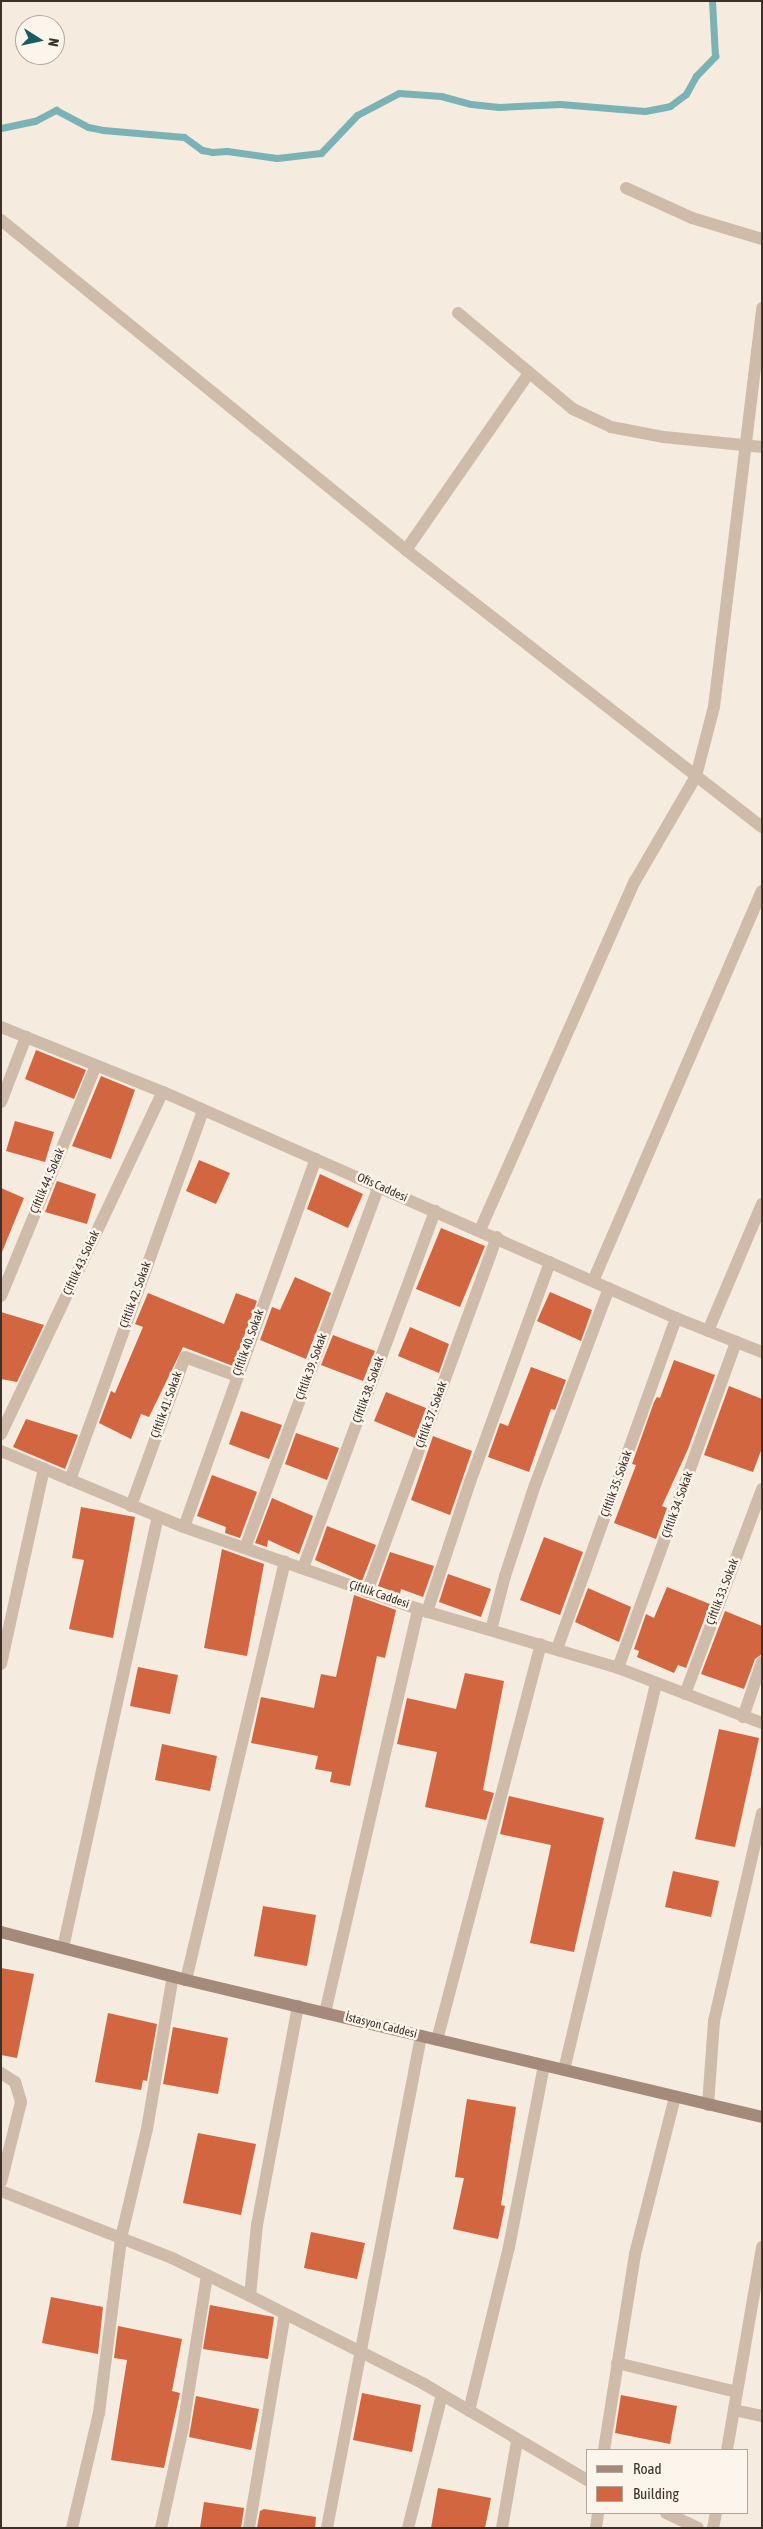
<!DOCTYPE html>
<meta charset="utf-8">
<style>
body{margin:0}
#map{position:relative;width:763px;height:2529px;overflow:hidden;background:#f5ebdf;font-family:"Asap Condensed",sans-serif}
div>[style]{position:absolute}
.stream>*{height:7px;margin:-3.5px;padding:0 3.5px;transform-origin:3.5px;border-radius:3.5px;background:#7ab2b6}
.building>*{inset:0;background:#d26640}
.service>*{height:12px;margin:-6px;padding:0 6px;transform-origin:6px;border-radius:6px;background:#cfbba9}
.minor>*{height:12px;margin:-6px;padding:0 6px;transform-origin:6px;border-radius:6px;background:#cfbba9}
.secondary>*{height:12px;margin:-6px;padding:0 6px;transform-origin:6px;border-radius:6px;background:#a48a7a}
span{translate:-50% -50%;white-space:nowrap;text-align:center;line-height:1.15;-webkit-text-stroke:5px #fcf5ec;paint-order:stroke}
.street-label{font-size:12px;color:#3c3029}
.frame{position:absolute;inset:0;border:2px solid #3c3029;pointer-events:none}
.legend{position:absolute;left:586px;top:2449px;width:162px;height:65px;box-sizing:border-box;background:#fcf5ec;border:1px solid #afa69e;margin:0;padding:6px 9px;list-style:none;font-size:15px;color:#3c3029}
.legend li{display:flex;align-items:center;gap:10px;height:25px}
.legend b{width:25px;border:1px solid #afa69e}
.north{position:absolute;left:15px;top:15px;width:50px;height:50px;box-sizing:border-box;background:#fcf5ec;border:1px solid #afa69e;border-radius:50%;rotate:100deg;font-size:14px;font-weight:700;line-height:20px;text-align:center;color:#3c3029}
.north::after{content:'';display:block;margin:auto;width:18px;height:22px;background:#1a5c62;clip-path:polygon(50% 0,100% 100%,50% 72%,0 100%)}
</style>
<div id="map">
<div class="stream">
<i style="left:1px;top:128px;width:35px;rotate:-12deg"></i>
<i style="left:35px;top:121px;width:24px;rotate:-28deg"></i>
<i style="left:56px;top:110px;width:36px;rotate:28deg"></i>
<i style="left:88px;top:127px;width:15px;rotate:11deg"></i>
<i style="left:103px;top:130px;width:81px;rotate:4.9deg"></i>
<i style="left:184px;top:137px;width:22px;rotate:36deg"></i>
<i style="left:202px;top:150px;width:10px;rotate:11deg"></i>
<i style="left:212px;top:152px;width:15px;rotate:-4deg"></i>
<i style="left:227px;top:151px;width:50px;rotate:8deg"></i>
<i style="left:277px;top:158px;width:44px;rotate:-6.5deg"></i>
<i style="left:321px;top:153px;width:52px;rotate:-46.5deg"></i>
<i style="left:357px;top:115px;width:47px;rotate:-27.6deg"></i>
<i style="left:399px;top:93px;width:42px;rotate:4.1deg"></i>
<i style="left:441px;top:96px;width:31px;rotate:15deg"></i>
<i style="left:471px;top:104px;width:28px;rotate:6deg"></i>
<i style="left:499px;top:107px;width:61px;rotate:-2.8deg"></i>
<i style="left:560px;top:104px;width:85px;rotate:4.7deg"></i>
<i style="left:645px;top:111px;width:25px;rotate:-11deg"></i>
<i style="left:670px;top:106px;width:20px;rotate:-37deg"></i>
<i style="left:686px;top:94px;width:21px;rotate:-61deg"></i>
<i style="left:696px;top:76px;width:28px;rotate:-46deg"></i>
<i style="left:715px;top:56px;width:55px;rotate:-93.1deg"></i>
</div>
<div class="building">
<i style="clip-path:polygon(36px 1050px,86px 1070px,74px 1099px,25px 1079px)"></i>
<i style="clip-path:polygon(101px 1076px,135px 1090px,111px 1159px,72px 1146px)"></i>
<i style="clip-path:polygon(15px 1121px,54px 1132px,45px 1162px,6px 1151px)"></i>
<i style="clip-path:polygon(199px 1160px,230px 1173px,216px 1204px,186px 1191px)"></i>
<i style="clip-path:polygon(320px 1174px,363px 1194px,348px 1228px,307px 1209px)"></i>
<i style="clip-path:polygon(57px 1181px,96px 1194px,87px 1224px,45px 1212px)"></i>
<i style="clip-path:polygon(1px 1188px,24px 1198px,2px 1252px,1px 1252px)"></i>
<i style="clip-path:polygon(441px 1228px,485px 1246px,460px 1307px,416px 1289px)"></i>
<i style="clip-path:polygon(295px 1277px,331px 1293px,306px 1359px,260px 1340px,272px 1307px,280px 1310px)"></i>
<i style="clip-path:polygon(550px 1292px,592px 1310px,581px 1341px,537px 1321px)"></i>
<i style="clip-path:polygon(148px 1293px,224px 1324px,236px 1293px,257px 1301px,233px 1366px,183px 1347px,149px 1417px,141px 1414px,131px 1439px,99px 1423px,111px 1391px,115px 1393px,143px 1327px,135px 1324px)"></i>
<i style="clip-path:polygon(1px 1312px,44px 1325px,17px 1382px,1px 1379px)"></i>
<i style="clip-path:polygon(410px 1327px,449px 1344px,439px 1373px,398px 1356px)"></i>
<i style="clip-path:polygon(333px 1335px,375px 1351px,363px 1381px,321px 1365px)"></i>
<i style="clip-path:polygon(674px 1360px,715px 1375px,688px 1449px,662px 1506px,667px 1508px,656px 1539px,614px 1523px,636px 1465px,632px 1464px,654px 1402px,657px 1397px,660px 1398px)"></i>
<i style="clip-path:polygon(531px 1367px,566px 1380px,555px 1410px,551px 1409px,529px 1472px,488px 1457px,500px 1423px,508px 1426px)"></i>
<i style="clip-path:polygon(729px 1386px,762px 1399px,762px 1448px,753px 1472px,704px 1455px)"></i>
<i style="clip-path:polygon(386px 1392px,426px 1408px,415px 1438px,374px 1421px)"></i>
<i style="clip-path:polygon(241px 1411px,282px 1425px,269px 1459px,229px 1444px)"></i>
<i style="clip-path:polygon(26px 1419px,78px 1435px,65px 1469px,13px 1447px)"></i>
<i style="clip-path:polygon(296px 1433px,339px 1448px,327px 1480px,285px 1464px)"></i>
<i style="clip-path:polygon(433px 1436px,472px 1451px,450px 1515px,411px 1500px)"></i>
<i style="clip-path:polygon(212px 1475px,257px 1492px,240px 1538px,225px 1533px,226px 1527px,197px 1516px)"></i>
<i style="clip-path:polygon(272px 1498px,313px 1516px,299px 1554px,268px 1540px,267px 1547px,255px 1543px)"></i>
<i style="clip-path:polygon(81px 1507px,135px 1517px,113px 1638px,69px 1629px,84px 1560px,72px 1558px)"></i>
<i style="clip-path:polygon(327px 1526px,376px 1545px,362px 1581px,315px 1560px)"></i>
<i style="clip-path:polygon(544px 1537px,583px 1552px,560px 1615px,520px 1600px)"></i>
<i style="clip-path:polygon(222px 1549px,264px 1564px,247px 1656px,204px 1648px)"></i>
<i style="clip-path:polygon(390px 1552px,434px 1566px,423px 1597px,401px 1589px,400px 1594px,378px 1586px)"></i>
<i style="clip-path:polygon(448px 1574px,491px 1589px,481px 1617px,439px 1602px)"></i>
<i style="clip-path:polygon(667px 1587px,710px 1604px,686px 1668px,678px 1665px,674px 1673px,637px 1657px,639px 1651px,634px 1649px,646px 1614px,654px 1618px)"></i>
<i style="clip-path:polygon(588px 1588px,631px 1607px,619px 1642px,575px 1622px)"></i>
<i style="clip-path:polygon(354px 1595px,396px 1610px,385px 1658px,377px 1656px,350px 1786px,330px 1782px,332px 1772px,315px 1769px,318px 1756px,251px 1743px,261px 1697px,314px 1708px,321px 1674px,336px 1677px)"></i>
<i style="clip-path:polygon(725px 1611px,762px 1626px,762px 1654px,755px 1659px,744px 1689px,701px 1674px)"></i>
<i style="clip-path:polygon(138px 1667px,178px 1675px,170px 1714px,130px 1706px)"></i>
<i style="clip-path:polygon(465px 1673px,504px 1681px,483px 1790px,494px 1793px,486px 1820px,425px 1807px,437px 1752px,397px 1744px,407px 1698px,456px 1709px)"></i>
<i style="clip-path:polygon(719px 1729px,759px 1738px,735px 1847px,695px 1839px)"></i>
<i style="clip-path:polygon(162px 1744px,217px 1756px,210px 1791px,155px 1780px)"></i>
<i style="clip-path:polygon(509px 1796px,604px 1818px,574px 1952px,530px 1943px,551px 1845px,500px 1834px)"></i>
<i style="clip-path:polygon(673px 1871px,719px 1881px,711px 1917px,665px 1907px)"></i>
<i style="clip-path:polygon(263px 1906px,316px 1915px,307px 1966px,254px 1956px)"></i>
<i style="clip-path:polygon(1px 1968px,34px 1974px,17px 2058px,1px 2055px)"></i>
<i style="clip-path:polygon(108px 2013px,157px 2024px,147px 2081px,143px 2080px,141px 2090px,95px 2082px)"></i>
<i style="clip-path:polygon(173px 2027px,228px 2038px,218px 2094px,163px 2084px)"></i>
<i style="clip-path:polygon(467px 2099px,516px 2107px,501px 2205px,505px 2206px,498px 2239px,453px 2229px,464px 2178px,455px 2177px)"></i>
<i style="clip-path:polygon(198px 2133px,256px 2144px,241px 2215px,183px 2203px)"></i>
<i style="clip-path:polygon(311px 2232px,365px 2243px,357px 2279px,304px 2268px)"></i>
<i style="clip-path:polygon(51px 2297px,103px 2307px,98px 2354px,42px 2343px)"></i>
<i style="clip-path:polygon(210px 2305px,274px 2317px,268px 2359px,203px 2349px)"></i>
<i style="clip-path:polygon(118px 2326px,182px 2339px,172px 2391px,180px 2393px,164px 2468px,111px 2460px,127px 2360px,114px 2358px)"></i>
<i style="clip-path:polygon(362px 2393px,421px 2405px,412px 2452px,353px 2440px)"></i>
<i style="clip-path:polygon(621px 2395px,677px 2406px,670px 2444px,615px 2433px)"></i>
<i style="clip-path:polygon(196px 2396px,259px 2409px,251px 2450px,189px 2437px)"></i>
<i style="clip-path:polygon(438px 2488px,491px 2498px,485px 2528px,431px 2528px)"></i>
<i style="clip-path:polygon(204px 2502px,244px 2508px,241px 2528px,200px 2528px)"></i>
<i style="clip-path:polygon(264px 2509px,316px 2517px,315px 2528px,257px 2528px,260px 2511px)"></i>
</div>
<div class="service">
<i style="left:626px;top:188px;width:72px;rotate:24.4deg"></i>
<i style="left:692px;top:218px;width:73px;rotate:16.7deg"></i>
<i style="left:185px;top:1357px;width:55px;rotate:20.1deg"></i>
<i style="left:427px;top:1612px;width:137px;rotate:-71.7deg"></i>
<i style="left:470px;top:1482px;width:234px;rotate:-70deg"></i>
<i style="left:1px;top:2073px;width:17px;rotate:33deg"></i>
<i style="left:15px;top:2082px;width:21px;rotate:73deg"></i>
<i style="left:21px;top:2102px;width:82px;rotate:104deg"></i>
<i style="left:617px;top:2363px;width:123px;rotate:13.6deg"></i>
<i style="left:408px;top:2528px;width:137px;rotate:-75.7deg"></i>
</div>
<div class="minor">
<i style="left:1px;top:220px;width:522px;rotate:39.17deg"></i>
<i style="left:406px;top:550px;width:451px;rotate:37.9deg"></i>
<i style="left:458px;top:313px;width:150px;rotate:39.9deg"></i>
<i style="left:573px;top:409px;width:42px;rotate:25.3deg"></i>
<i style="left:611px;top:427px;width:54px;rotate:10.7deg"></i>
<i style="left:664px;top:437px;width:99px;rotate:5.8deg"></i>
<i style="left:406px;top:550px;width:216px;rotate:-55.2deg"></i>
<i style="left:1px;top:1027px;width:175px;rotate:21.9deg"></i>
<i style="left:163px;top:1092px;width:561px;rotate:23.78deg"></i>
<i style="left:676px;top:1318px;width:92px;rotate:21.6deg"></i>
<i style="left:1px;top:1102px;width:70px;rotate:-69deg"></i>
<i style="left:480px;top:1230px;width:382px;rotate:-66.1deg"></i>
<i style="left:635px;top:881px;width:121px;rotate:-59.8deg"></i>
<i style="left:696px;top:776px;width:71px;rotate:-75.4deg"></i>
<i style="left:714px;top:707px;width:402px;rotate:-83.1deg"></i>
<i style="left:593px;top:1281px;width:425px;rotate:-66.6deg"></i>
<i style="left:1px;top:1296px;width:249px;rotate:-67.6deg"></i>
<i style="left:708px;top:1331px;width:138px;rotate:-67deg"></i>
<i style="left:1px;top:1434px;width:378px;rotate:-64.7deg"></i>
<i style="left:1px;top:1451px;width:198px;rotate:22.6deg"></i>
<i style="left:184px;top:1527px;width:248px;rotate:19.3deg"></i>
<i style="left:418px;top:1609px;width:209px;rotate:16.4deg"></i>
<i style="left:618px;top:1668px;width:154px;rotate:20.9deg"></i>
<i style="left:70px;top:1480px;width:392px;rotate:-70.2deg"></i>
<i style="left:131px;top:1506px;width:158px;rotate:-70.1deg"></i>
<i style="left:184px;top:1527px;width:391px;rotate:-70.3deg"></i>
<i style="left:245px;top:1548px;width:386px;rotate:-69.7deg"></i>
<i style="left:303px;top:1568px;width:381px;rotate:-69.7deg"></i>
<i style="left:367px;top:1592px;width:378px;rotate:-69.9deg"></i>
<i style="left:491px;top:1630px;width:56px;rotate:-75.5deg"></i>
<i style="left:505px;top:1576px;width:96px;rotate:-71.8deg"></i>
<i style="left:535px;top:1485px;width:210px;rotate:-69.4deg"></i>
<i style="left:557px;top:1649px;width:352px;rotate:-70.2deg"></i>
<i style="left:1px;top:1664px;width:200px;rotate:-77.6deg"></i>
<i style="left:618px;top:1668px;width:347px;rotate:-70.1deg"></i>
<i style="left:685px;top:1694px;width:219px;rotate:-69.4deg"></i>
<i style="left:743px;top:1717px;width:58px;rotate:-70.9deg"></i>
<i style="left:63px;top:1948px;width:441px;rotate:-77.6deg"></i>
<i style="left:186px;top:1980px;width:430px;rotate:-76.7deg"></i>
<i style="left:325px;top:2013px;width:415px;rotate:-77deg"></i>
<i style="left:437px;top:2040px;width:409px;rotate:-75.3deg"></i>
<i style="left:564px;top:2070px;width:398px;rotate:-76.6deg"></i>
<i style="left:708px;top:2105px;width:84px;rotate:-85.9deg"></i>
<i style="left:714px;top:2021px;width:213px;rotate:-77deg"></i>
<i style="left:1px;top:2191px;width:184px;rotate:21.4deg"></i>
<i style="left:172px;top:2258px;width:87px;rotate:26deg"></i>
<i style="left:250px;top:2296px;width:195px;rotate:26.8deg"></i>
<i style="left:424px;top:2384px;width:189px;rotate:30.5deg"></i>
<i style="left:250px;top:2296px;width:71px;rotate:-84.4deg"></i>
<i style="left:257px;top:2225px;width:223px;rotate:-79.4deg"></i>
<i style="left:734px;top:2410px;width:29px;rotate:12deg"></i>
<i style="left:469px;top:2411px;width:169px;rotate:-76.3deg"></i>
<i style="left:509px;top:2247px;width:185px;rotate:-79.1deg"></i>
<i style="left:604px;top:2450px;width:198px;rotate:-81deg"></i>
<i style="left:635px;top:2254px;width:162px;rotate:-75.7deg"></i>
<i style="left:727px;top:2450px;width:206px;rotate:-80.2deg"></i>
<i style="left:666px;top:2513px;width:35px;rotate:25deg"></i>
<i style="left:72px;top:2528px;width:118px;rotate:-76.8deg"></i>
<i style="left:99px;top:2413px;width:176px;rotate:-82.8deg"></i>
<i style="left:121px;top:2238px;width:112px;rotate:-76.6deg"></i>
<i style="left:147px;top:2129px;width:155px;rotate:-80.4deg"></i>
<i style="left:161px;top:2528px;width:103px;rotate:-77.7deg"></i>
<i style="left:183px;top:2427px;width:154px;rotate:-81deg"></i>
<i style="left:249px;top:2528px;width:217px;rotate:-80.5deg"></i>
<i style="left:327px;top:2528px;width:501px;rotate:-79.18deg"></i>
<i style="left:502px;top:2528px;width:88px;rotate:-80.2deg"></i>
<i style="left:596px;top:2528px;width:15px;rotate:-82deg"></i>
<i style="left:713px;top:2528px;width:15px;rotate:-79deg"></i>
</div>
<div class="secondary">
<i style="left:1px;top:1932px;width:191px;rotate:14.5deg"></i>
<i style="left:186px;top:1980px;width:592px;rotate:13.38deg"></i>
</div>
<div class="street-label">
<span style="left:48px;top:1181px;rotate:-67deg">Çiftlik 44. Sokak</span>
<span style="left:382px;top:1188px;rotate:24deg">Ofis Caddesi</span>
<span style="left:82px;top:1263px;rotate:-65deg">Çiftlik 43. Sokak</span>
<span style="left:136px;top:1295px;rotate:-70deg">Çiftlik 42. Sokak</span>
<span style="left:249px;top:1343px;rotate:-70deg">Çiftlik 40. Sokak</span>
<span style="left:312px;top:1367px;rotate:-70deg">Çiftlik 39. Sokak</span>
<span style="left:369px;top:1390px;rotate:-70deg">Çiftlik 38. Sokak</span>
<span style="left:167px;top:1405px;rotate:-70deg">Çiftlik 41. Sokak</span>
<span style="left:432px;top:1415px;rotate:-70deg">Çiftlik 37. Sokak</span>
<span style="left:617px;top:1484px;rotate:-70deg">Çiftlik 35. Sokak</span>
<span style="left:678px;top:1505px;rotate:-70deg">Çiftlik 34. Sokak</span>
<span style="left:723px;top:1592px;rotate:-69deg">Çiftlik 33. Sokak</span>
<span style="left:379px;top:1595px;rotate:19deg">Çiftlik Caddesi</span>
<span style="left:381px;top:2026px;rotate:14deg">İstasyon Caddesi</span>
</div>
<div class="frame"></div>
<ul class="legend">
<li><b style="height:6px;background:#a48a7a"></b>Road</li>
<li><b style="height:14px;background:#d26640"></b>Building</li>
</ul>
<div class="north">N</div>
</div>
